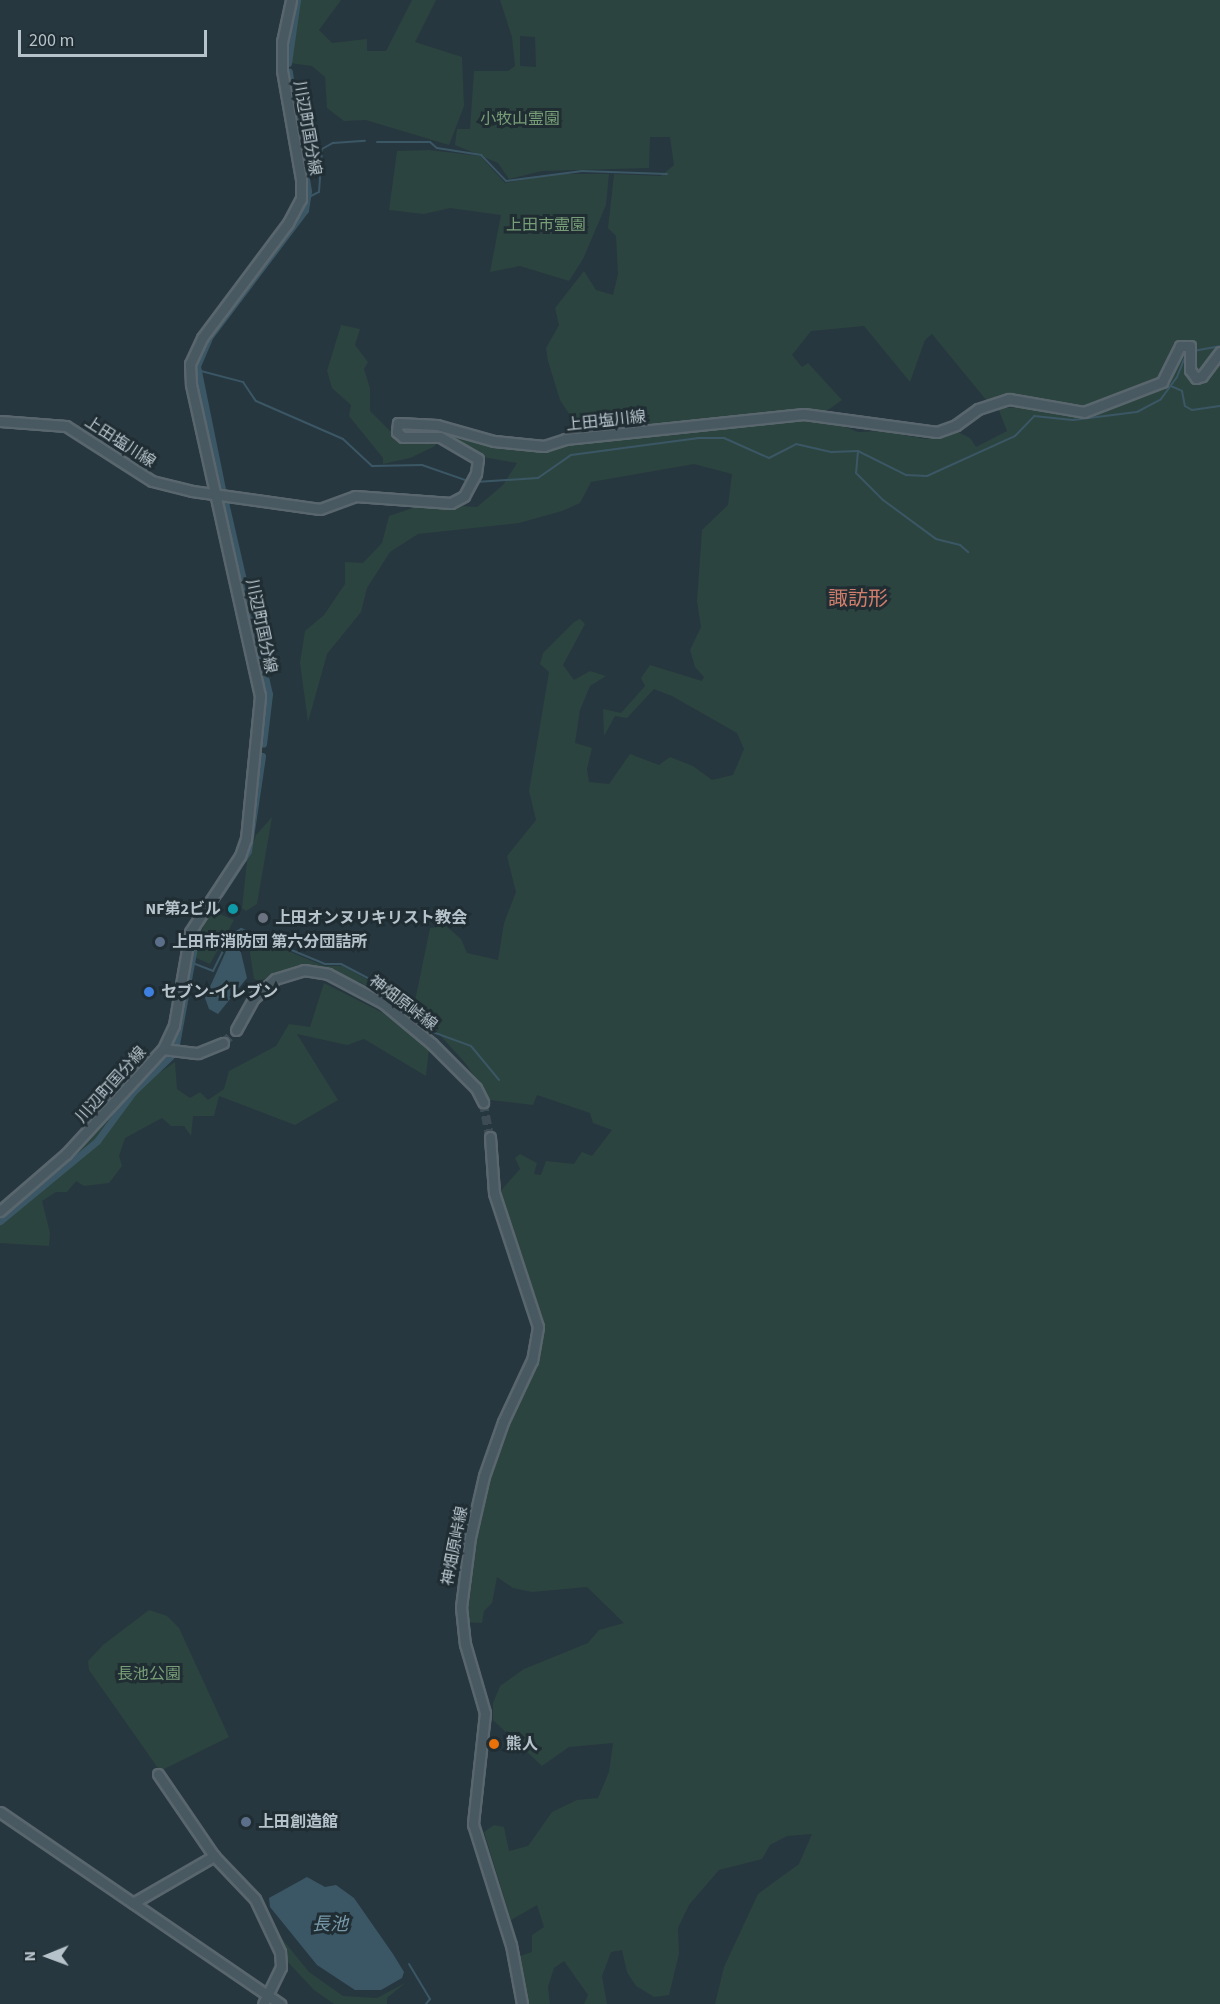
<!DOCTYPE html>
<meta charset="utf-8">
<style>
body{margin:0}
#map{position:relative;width:1220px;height:2004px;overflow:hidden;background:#27373f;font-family:"Source Sans 3","Noto Sans JP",sans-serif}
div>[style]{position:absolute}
.green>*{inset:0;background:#2c443f}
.water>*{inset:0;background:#3b5765}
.stream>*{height:2px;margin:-1px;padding:0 1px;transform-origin:1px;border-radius:1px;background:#3b5765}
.canal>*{height:7px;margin:-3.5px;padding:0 3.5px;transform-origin:3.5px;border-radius:3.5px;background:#3b5765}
.secondary-tunnel>*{height:9px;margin-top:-4.5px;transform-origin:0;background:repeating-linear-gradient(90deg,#3d4c54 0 9px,transparent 0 13.5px)}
.roads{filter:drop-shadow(2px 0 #59666d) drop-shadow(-2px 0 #59666d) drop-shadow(0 2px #59666d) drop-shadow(0 -2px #59666d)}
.secondary>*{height:9px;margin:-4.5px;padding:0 4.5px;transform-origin:4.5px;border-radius:4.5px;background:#495962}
.dots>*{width:16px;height:16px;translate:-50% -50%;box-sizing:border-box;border:3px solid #202e34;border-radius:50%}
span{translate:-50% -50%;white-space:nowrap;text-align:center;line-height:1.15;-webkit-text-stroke:6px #202e34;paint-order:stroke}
.park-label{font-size:16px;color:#789e77}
.street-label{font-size:16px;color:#b7c3ca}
.poi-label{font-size:16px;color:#b7c3ca;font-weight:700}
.right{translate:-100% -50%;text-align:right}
.left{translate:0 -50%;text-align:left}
.water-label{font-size:18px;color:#799bab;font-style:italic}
.quarter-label{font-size:20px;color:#d07d6c}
.north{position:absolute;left:18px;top:1926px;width:60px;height:60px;-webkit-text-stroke:4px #202e34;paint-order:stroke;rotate:269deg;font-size:16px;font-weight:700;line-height:24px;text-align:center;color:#b7c3ca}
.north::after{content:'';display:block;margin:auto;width:21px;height:27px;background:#b7c3ca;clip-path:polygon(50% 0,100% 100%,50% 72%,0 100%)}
.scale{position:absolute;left:18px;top:30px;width:189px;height:27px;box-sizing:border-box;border:3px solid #b7c3ca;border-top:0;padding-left:8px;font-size:18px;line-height:21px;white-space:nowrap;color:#b7c3ca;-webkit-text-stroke:4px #202e34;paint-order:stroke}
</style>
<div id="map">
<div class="green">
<i style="clip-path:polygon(298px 0,341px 0,319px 30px,332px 43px,367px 39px,367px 51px,386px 51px,412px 0,436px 0,415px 42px,462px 57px,464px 106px,449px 145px,366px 120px,344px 121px,327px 108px,325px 77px,312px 66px,290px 63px)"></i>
<i style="clip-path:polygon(evenodd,500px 0,1220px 0,1220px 347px,1195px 374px,1194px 347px,1176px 346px,1161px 378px,1084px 409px,1009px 396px,987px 401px,932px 334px,925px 340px,910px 382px,864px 326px,811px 331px,792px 355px,802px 367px,808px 363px,842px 400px,828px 410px,570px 435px,571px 417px,560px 400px,548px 361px,546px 348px,559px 325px,555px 308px,584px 271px,596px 290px,613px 295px,618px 274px,616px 236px,608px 228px,614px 174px,661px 176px,674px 165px,670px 137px,650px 137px,649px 168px,542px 171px,509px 179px,498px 163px,455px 145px,457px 129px,470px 129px,474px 71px,508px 71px,515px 66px,512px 37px,500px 0,520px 36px,535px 37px,536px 67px,520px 66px,520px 36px)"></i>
<i style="clip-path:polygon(429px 150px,480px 156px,505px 183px,553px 174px,609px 174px,606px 205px,583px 259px,569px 281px,520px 266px,490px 272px,501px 215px,450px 208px,424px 214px,389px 210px,397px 151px)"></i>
<i style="clip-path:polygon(341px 325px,360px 329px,355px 345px,368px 362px,364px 369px,370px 388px,370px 411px,390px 431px,415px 424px,494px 443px,565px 441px,803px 418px,822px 418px,858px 432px,881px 431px,926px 439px,956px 431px,970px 438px,976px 447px,1007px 431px,998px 408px,1033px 407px,1072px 416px,1088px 415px,1162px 386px,1183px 350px,1186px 351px,1186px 376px,1195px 385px,1205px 380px,1220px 357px,1220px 2004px,715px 2004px,724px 1967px,758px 1894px,799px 1864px,812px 1834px,787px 1836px,770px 1845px,762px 1859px,719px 1870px,689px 1905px,678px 1928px,679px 1954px,669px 1995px,654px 1997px,636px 1986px,627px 1972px,622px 1950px,611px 1952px,602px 1976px,607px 2004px,584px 2004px,588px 1995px,564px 1961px,554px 1968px,548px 1987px,550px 2004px,529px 2004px,517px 1957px,532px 1952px,532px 1935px,544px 1927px,537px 1905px,511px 1920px,484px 1832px,494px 1825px,504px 1827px,509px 1851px,528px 1846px,552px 1812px,577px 1800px,598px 1798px,609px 1772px,613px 1743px,569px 1747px,542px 1766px,493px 1720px,493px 1703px,500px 1686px,524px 1669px,588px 1643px,599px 1630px,624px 1623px,587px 1587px,532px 1592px,513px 1588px,497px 1577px,492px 1603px,484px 1611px,482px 1623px,464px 1622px,468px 1571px,481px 1506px,494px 1454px,527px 1377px,538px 1313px,497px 1195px,520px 1169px,515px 1158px,520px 1154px,537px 1163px,534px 1174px,541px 1175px,546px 1161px,574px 1164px,582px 1152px,592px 1156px,612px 1130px,593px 1123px,590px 1113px,537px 1095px,533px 1105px,490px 1100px,466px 1064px,414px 1006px,430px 928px,446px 926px,461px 939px,467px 953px,498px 960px,504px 923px,516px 892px,507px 856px,536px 820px,529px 791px,549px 672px,540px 664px,543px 653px,574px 622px,580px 619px,585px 624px,563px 665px,574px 680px,590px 671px,606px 676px,590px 686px,580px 710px,575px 743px,592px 748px,587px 769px,589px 782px,609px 784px,630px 754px,659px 765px,670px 757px,693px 766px,712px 780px,733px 775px,744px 749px,737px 733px,672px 696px,654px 689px,627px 718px,615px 716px,604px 736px,603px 709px,621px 713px,645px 686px,641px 678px,650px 665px,702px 681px,704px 677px,695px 667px,690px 650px,701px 627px,697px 601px,702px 530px,728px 505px,732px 474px,694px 464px,591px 482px,580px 503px,562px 511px,519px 523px,418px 534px,390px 552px,367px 588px,361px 612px,327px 654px,308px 722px,300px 663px,305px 631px,324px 615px,345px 584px,345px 562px,363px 563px,382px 543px,389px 516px,425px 504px,477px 507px,503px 485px,517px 463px,483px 457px,442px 435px,435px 446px,410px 458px,383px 464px,383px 458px,349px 416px,351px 405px,332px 388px,327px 371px)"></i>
<i style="clip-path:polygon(272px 817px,257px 904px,246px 911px,242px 908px,247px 861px,256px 835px)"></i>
<i style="clip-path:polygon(210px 910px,234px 920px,210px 964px,192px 956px)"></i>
<i style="clip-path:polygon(254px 937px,324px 966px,342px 966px,387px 990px,396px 1006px,360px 982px,305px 967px,280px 971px,260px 981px,254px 979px,250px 953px)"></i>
<i style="clip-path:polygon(324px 983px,383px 1013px,429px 1049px,426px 1076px,364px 1039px,347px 1045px,297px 1034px,338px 1100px,295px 1125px,219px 1096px,214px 1116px,193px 1116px,191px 1136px,184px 1126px,171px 1126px,162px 1118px,125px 1138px,119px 1156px,122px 1166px,109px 1183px,84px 1186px,76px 1181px,67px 1192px,56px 1192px,42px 1201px,50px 1233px,49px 1246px,0 1243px,0 1221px,116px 1103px,175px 1062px,177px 1089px,190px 1098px,200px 1092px,208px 1100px,224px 1089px,229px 1071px,276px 1046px,289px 1024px,310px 1027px)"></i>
<i style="clip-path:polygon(149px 1610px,167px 1616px,179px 1628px,229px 1737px,160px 1771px,89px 1670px,88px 1661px,103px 1645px)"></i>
<i style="clip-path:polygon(275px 1930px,309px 1972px,343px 1996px,377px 1998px,405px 1983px,387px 1998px,387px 2004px,334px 2004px,314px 1990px,284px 1958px)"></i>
</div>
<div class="water">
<i style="clip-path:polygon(231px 940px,238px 940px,247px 978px,218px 1014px,209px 1009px,205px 998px)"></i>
<i style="clip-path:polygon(307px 1877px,325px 1887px,336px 1885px,354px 1898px,393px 1954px,404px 1972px,402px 1978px,381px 1990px,355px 1990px,317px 1965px,270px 1907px,269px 1898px)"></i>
</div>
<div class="stream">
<i style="left:377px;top:142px;width:53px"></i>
<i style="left:430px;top:142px;width:9px;rotate:41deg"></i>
<i style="left:437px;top:148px;width:45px;rotate:9deg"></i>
<i style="left:481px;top:155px;width:36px;rotate:46deg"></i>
<i style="left:506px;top:181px;width:77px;rotate:-7.5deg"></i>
<i style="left:582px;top:171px;width:85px;rotate:2deg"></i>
<i style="left:307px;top:198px;width:13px;rotate:-27deg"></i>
<i style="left:319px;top:192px;width:43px;rotate:-86deg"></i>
<i style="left:322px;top:149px;width:13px;rotate:-29deg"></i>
<i style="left:333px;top:143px;width:32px;rotate:-4deg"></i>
<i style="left:1193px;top:351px;width:27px;rotate:-10deg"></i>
<i style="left:197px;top:370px;width:48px;rotate:14.6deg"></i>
<i style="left:243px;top:382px;width:23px;rotate:56deg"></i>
<i style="left:256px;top:401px;width:95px;rotate:23.6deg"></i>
<i style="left:343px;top:439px;width:40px;rotate:43deg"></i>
<i style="left:372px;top:466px;width:50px;rotate:-1.1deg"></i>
<i style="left:422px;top:465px;width:49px;rotate:19.2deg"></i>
<i style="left:1171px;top:386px;width:12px;rotate:24deg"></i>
<i style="left:1182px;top:391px;width:15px;rotate:79deg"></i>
<i style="left:1185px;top:406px;width:8px;rotate:30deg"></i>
<i style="left:1192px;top:410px;width:28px;rotate:-8deg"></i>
<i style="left:858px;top:451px;width:22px;rotate:95deg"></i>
<i style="left:856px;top:473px;width:38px;rotate:45deg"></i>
<i style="left:883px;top:500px;width:66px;rotate:36.3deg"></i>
<i style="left:936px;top:539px;width:25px;rotate:14deg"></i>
<i style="left:960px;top:545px;width:11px;rotate:41deg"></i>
<i style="left:476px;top:482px;width:62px;rotate:-3.7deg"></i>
<i style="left:538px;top:478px;width:40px;rotate:-34.9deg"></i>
<i style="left:571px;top:455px;width:129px;rotate:-7.6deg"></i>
<i style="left:699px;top:438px;width:25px"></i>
<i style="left:724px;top:438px;width:49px;rotate:24deg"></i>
<i style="left:769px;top:458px;width:30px;rotate:-27deg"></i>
<i style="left:796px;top:444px;width:37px;rotate:13deg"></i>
<i style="left:832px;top:452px;width:26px;rotate:-2deg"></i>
<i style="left:858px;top:451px;width:54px;rotate:26.6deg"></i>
<i style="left:906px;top:475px;width:21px;rotate:3deg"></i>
<i style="left:927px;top:476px;width:97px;rotate:-24.4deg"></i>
<i style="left:1015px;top:436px;width:28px;rotate:-46deg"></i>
<i style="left:1034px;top:416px;width:39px;rotate:6deg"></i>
<i style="left:1073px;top:420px;width:64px;rotate:-7.1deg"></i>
<i style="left:1137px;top:412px;width:27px;rotate:-28deg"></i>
<i style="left:1161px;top:399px;width:27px;rotate:-54deg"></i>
<i style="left:1177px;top:377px;width:24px;rotate:-68deg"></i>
<i style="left:190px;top:962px;width:25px;rotate:21deg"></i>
<i style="left:213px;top:971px;width:40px;rotate:-63.4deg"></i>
<i style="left:231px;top:935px;width:12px;rotate:-31deg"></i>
<i style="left:241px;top:929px;width:91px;rotate:22.6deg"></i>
<i style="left:325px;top:964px;width:16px"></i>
<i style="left:341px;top:964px;width:52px;rotate:27.6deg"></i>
<i style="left:387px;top:988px;width:23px;rotate:61deg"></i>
<i style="left:398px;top:1008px;width:28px;rotate:42deg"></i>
<i style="left:419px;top:1027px;width:55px;rotate:20.1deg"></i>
<i style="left:471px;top:1046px;width:44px;rotate:50.5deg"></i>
<i style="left:409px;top:1964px;width:41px;rotate:59deg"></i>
<i style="left:430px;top:1999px;width:6px;rotate:129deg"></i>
</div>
<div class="canal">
<i style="left:288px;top:63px;width:64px;rotate:-81.9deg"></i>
<i style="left:222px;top:489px;width:126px;rotate:-101.5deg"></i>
<i style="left:197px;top:366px;width:33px;rotate:-67deg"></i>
<i style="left:210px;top:336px;width:158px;rotate:-53deg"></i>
<i style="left:305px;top:210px;width:19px;rotate:-81deg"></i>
<i style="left:308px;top:191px;width:121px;rotate:-99.1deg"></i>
<i style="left:225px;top:502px;width:107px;rotate:77deg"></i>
<i style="left:251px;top:615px;width:81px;rotate:77.2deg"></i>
<i style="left:269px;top:694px;width:50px;rotate:96.8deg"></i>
<i style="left:220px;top:894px;width:51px;rotate:-56.9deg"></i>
<i style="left:248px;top:851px;width:96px;rotate:-81.6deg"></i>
<i style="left:176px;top:1044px;width:121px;rotate:-79.5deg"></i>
<i style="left:0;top:1221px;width:126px;rotate:-39.5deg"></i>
<i style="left:97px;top:1141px;width:61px;rotate:-53.7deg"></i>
<i style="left:133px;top:1092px;width:52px;rotate:-43.5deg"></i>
</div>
<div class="secondary-tunnel">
<i style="left:223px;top:1043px;width:18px;rotate:-45deg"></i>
<i style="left:483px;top:1102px;width:36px;rotate:79deg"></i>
</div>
<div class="roads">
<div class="secondary">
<i style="left:0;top:421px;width:66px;rotate:4.3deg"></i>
<i style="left:66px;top:426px;width:102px;rotate:32.6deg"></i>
<i style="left:152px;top:481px;width:41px;rotate:14deg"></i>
<i style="left:192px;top:491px;width:129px;rotate:8deg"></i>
<i style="left:320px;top:509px;width:37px;rotate:-20deg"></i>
<i style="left:355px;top:496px;width:96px;rotate:4.2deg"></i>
<i style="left:451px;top:503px;width:15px;rotate:-28deg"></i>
<i style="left:464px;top:496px;width:26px;rotate:-62deg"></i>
<i style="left:476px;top:473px;width:14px;rotate:-82deg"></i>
<i style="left:478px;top:459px;width:44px;rotate:-149.9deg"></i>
<i style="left:440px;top:437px;width:37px;rotate:180deg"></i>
<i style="left:403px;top:437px;width:8px;rotate:-140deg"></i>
<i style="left:397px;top:432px;width:9px;rotate:-84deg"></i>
<i style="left:398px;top:423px;width:39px;rotate:3deg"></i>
<i style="left:437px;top:425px;width:59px;rotate:15.7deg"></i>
<i style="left:494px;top:441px;width:50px;rotate:5.7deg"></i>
<i style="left:544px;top:446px;width:22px;rotate:-18deg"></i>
<i style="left:565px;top:439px;width:240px;rotate:-6deg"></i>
<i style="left:804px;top:414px;width:134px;rotate:7.7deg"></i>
<i style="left:937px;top:432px;width:20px;rotate:-20deg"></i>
<i style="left:956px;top:425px;width:27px;rotate:-36deg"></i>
<i style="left:978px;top:409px;width:33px;rotate:-18deg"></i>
<i style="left:1009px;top:399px;width:76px;rotate:9.8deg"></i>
<i style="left:1084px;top:412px;width:84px;rotate:-21deg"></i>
<i style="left:1162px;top:382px;width:40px;rotate:-63.4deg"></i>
<i style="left:1180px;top:346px;width:10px"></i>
<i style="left:1190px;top:346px;width:24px;rotate:90deg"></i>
<i style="left:1190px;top:370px;width:10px;rotate:53deg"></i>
<i style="left:1196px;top:378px;width:6px;rotate:-18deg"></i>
<i style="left:1202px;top:376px;width:30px;rotate:-53deg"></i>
<i style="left:236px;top:1030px;width:37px;rotate:-61deg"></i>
<i style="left:254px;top:998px;width:28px;rotate:-42deg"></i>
<i style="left:275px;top:979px;width:30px;rotate:-17deg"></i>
<i style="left:304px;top:970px;width:24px;rotate:9deg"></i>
<i style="left:328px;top:974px;width:62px;rotate:27.8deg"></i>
<i style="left:383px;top:1003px;width:64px;rotate:39.9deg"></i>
<i style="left:432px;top:1044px;width:62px;rotate:45deg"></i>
<i style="left:476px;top:1088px;width:16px;rotate:63deg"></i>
<i style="left:163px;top:1049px;width:35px;rotate:7deg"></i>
<i style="left:198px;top:1053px;width:27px;rotate:-22deg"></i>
<i style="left:490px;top:1137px;width:56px;rotate:85.9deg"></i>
<i style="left:494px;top:1193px;width:141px;rotate:71.8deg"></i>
<i style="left:538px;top:1327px;width:34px;rotate:100deg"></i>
<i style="left:532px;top:1360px;width:68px;rotate:115.1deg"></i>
<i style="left:503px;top:1422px;width:57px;rotate:109.4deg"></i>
<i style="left:484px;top:1476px;width:63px;rotate:102.9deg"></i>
<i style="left:470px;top:1537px;width:71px;rotate:97.3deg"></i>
<i style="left:461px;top:1607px;width:37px;rotate:84deg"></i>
<i style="left:465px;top:1644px;width:72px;rotate:73.8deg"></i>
<i style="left:485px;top:1713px;width:112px;rotate:96.2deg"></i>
<i style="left:473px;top:1824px;width:127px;rotate:72.6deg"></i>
<i style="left:511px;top:1945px;width:60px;rotate:79.4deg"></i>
<i style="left:0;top:1211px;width:87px;rotate:-40.8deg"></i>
<i style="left:66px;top:1154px;width:143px;rotate:-47.3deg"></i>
<i style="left:163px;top:1049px;width:26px;rotate:-65deg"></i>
<i style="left:174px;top:1025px;width:94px;rotate:-80.2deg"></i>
<i style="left:190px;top:932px;width:91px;rotate:-56.7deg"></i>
<i style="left:240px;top:856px;width:18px;rotate:-71deg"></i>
<i style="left:246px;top:839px;width:144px;rotate:-84.4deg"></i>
<i style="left:260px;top:696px;width:320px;rotate:-102.5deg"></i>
<i style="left:191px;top:384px;width:20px;rotate:-93deg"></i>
<i style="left:190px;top:364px;width:29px;rotate:-65deg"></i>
<i style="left:202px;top:338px;width:144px;rotate:-53.2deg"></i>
<i style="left:288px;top:223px;width:27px;rotate:-62deg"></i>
<i style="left:301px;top:199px;width:20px;rotate:-90deg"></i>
<i style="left:301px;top:179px;width:111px;rotate:-99.9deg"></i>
<i style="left:282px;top:70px;width:28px;rotate:-90deg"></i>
<i style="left:282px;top:42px;width:43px;rotate:-77.9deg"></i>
<i style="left:158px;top:1774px;width:99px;rotate:55.7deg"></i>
<i style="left:214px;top:1856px;width:59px;rotate:46.4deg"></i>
<i style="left:255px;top:1899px;width:59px;rotate:64.7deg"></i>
<i style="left:280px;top:1952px;width:15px;rotate:86deg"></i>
<i style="left:281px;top:1967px;width:41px;rotate:115.9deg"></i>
<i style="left:0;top:1812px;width:340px;rotate:34.4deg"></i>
<i style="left:133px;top:1903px;width:94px;rotate:-30.1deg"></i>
</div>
</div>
<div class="dots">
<i style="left:233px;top:909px;background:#0f9aa8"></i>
<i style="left:263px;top:918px;background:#6b7280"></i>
<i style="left:160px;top:942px;background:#5c6f8a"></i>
<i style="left:149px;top:992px;background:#3f7fe0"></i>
<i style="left:494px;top:1744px;background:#e8710a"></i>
<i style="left:246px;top:1822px;background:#5c6f8a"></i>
</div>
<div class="park-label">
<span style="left:520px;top:119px">小牧山霊園</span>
<span style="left:546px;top:225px">上田市霊園</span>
<span style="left:149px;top:1674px">長池公園</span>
</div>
<div class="street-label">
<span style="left:307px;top:128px;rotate:80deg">川辺町国分線</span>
<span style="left:606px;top:421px;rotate:-6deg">上田塩川線</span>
<span style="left:120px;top:442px;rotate:33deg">上田塩川線</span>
<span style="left:261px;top:626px;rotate:78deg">川辺町国分線</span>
<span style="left:403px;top:1003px;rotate:37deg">神畑原峠線</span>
<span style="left:111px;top:1085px;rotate:-48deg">川辺町国分線</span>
<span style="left:455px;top:1546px;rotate:-79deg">神畑原峠線</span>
</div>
<div class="poi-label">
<span class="right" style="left:221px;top:909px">NF第2ビル</span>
<span class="left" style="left:275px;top:918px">上田オンヌリキリスト教会</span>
<span class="left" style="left:172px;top:942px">上田市消防団 第六分団詰所</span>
<span class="left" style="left:161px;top:992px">セブン-イレブン</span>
<span class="left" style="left:506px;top:1744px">熊人</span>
<span class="left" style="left:258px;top:1822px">上田創造館</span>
</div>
<div class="water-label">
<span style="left:330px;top:1925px">長池</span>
</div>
<div class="quarter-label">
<span style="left:858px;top:599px">諏訪形</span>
</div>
<div class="north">N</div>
<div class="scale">200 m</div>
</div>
